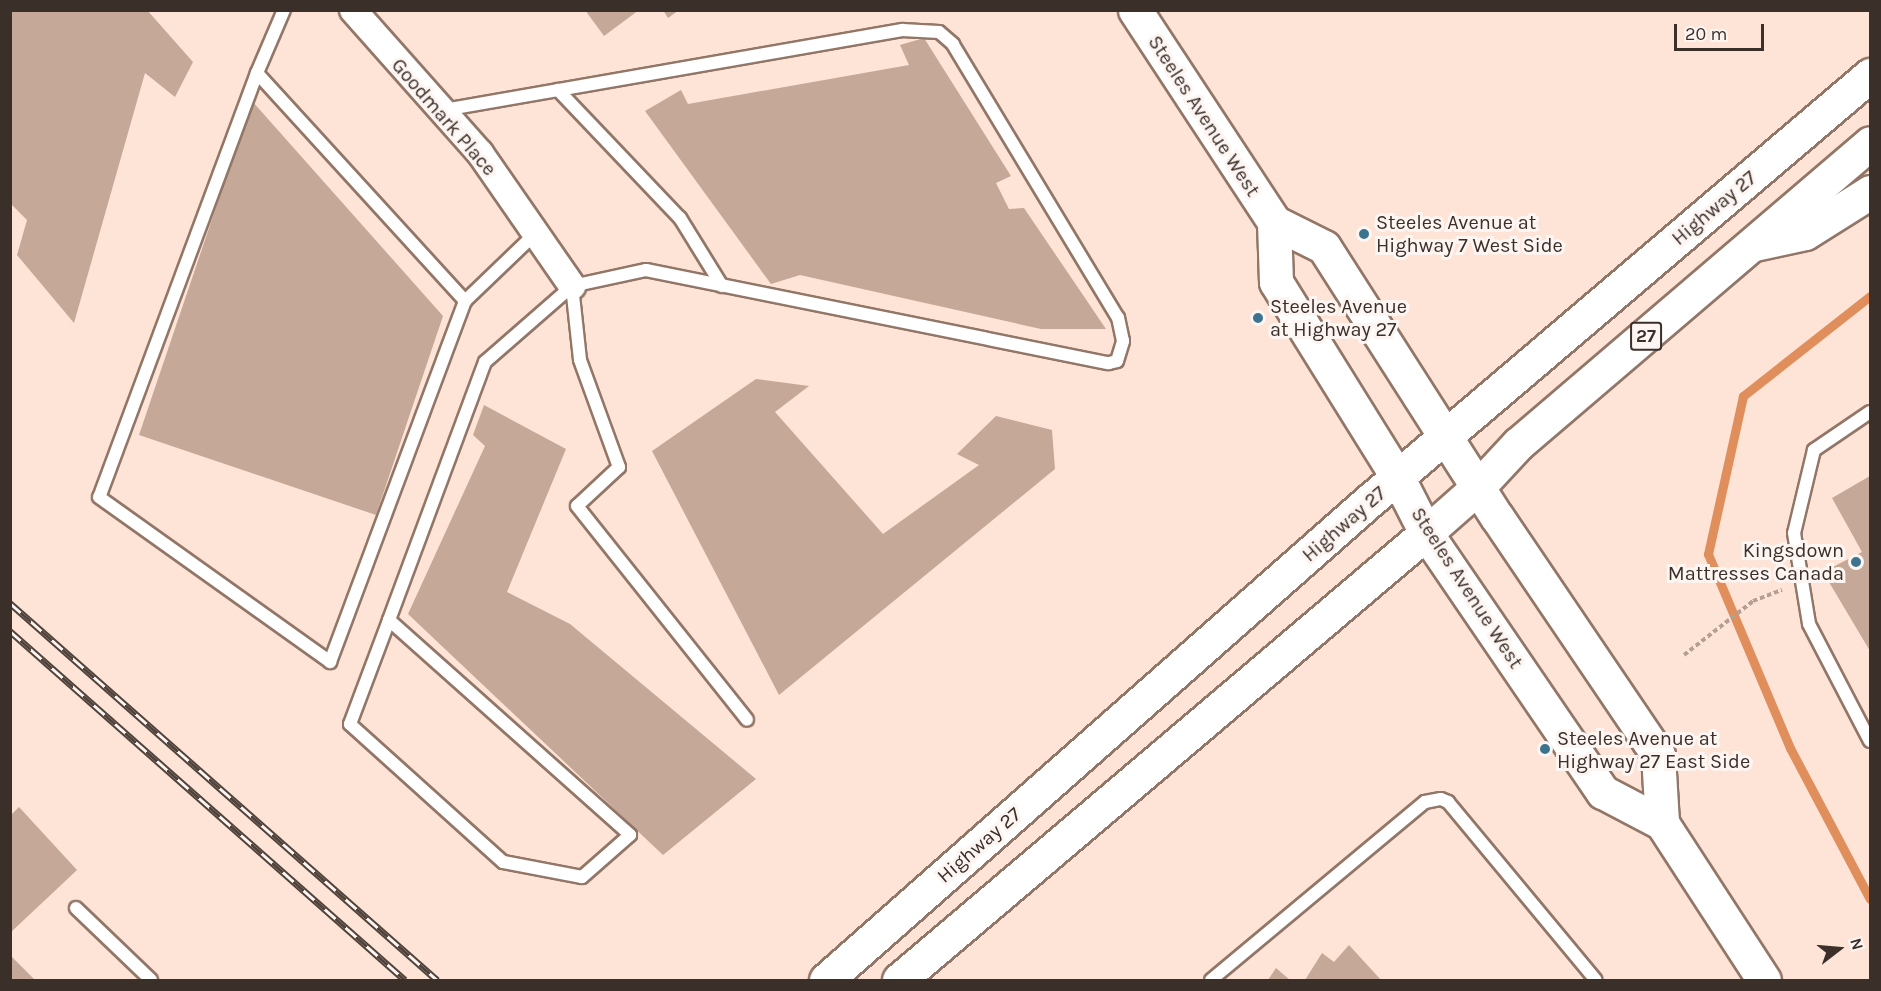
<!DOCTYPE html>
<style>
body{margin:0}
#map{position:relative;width:1881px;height:991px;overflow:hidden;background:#fde4d6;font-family:Karla,sans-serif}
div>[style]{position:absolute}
.stream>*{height:9px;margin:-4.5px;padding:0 4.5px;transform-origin:4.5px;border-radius:4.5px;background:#e08e5c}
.building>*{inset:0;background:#c5a897}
.path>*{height:4px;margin-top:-2px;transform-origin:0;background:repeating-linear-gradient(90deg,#b39f94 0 4.5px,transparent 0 7.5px)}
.roads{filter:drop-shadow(2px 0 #927667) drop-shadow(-2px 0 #927667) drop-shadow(0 2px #927667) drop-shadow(0 -2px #927667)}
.lane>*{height:12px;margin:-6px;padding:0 6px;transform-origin:6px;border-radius:6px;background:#fff}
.street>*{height:26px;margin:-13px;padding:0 13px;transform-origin:13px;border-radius:13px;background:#fff}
.secondary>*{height:33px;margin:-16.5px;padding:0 16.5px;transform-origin:16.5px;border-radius:16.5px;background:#fff}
.primary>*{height:33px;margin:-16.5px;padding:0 16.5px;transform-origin:16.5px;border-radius:16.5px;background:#fff}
.highway>*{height:33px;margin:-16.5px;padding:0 16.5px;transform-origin:16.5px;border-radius:16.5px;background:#fff}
.rail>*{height:7px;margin-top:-3.5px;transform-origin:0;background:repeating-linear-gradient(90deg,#fcf5f2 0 14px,#50433c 0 28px);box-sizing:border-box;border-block:2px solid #50433c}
.dots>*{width:16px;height:16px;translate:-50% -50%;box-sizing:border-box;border:3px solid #fcf5f2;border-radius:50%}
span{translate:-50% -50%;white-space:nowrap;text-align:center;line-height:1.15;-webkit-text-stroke:6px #fcf5f2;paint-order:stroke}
.shield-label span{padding:2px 4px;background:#fcf5f2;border:2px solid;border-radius:4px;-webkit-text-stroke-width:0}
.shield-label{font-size:18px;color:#3b2f29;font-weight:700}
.street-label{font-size:20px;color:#3b2f29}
.poi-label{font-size:20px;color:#3b2f29}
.left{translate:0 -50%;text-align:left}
.right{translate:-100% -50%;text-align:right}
.frame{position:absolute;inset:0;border:12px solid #3b2f29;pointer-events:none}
.north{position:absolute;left:1809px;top:919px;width:60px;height:60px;-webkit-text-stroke:4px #fcf5f2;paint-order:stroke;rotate:74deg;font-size:16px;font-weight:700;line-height:24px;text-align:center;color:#3b2f29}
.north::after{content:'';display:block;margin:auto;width:21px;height:27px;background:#3b2f29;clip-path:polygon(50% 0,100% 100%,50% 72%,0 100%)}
.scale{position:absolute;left:1674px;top:24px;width:90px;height:27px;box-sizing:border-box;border:3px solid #3b2f29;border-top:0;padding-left:8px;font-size:18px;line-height:21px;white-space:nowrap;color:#3b2f29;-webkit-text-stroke:4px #fcf5f2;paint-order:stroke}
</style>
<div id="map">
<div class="stream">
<i style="left:1870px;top:296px;width:162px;rotate:141.8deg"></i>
<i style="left:1743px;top:396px;width:162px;rotate:102.5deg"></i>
<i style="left:1708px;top:554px;width:211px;rotate:67.1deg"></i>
<i style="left:1790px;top:748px;width:171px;rotate:62.1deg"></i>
</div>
<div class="building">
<i style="clip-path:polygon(10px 10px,147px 10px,193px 62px,175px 97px,145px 73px,74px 323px,17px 255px,27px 220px,10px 203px)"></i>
<i style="clip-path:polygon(585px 10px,639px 10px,604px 36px)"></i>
<i style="clip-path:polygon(663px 10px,679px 10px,668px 18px)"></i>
<i style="clip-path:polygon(924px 38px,1011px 176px,996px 183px,1009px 209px,1024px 208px,1106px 329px,1041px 329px,800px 275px,771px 284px,645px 111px,681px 90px,688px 104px,909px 65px,900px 45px)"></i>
<i style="clip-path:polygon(252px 101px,443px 316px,376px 515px,139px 435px)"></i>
<i style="clip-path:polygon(756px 379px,809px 386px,775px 412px,883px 534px,979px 465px,957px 454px,996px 416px,1052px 430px,1055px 469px,779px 695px,652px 451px)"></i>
<i style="clip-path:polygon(484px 405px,566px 449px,507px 592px,570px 624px,756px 779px,663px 855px,408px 614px,485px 446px,473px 435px)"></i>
<i style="clip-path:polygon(1870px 476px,1870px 651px,1823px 572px,1862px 552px,1832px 498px)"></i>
<i style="clip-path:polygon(19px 807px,77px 870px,10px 933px,10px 816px)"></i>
<i style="clip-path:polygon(1349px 945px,1381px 980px,1305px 980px,1322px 953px,1334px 962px)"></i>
<i style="clip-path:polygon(10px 955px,35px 980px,10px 980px)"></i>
<i style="clip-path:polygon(1276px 968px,1290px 980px,1268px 980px)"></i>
</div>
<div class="path">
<i style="left:1684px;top:655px;width:88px;rotate:-38deg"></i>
<i style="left:1753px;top:601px;width:31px;rotate:-21deg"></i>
</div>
<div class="roads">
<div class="lane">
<i style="left:284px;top:10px;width:69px;rotate:113.2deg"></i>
<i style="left:257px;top:73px;width:452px;rotate:110.4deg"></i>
<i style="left:99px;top:497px;width:284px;rotate:35.5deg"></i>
<i style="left:330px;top:662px;width:385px;rotate:-69.5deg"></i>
<i style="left:465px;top:301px;width:98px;rotate:-43.8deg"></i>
<i style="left:257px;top:73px;width:309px;rotate:47.6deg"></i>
<i style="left:558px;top:90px;width:177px;rotate:46.4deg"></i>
<i style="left:680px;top:218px;width:80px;rotate:58.3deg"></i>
<i style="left:572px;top:286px;width:74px;rotate:83.8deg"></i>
<i style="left:580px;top:360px;width:114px;rotate:70deg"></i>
<i style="left:619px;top:467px;width:57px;rotate:137.1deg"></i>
<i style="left:577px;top:506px;width:273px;rotate:51.5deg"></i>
<i style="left:1870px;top:412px;width:68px;rotate:145.8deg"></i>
<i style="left:1814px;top:450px;width:85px;rotate:103.5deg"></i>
<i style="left:1794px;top:533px;width:92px;rotate:80.6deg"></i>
<i style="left:1809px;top:624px;width:132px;rotate:62.5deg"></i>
<i style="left:389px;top:620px;width:323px;rotate:41.7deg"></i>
<i style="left:630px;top:835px;width:64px;rotate:138.8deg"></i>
<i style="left:582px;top:877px;width:80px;rotate:-169.2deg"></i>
<i style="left:503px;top:862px;width:206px;rotate:-138deg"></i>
<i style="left:350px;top:724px;width:111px;rotate:-69.4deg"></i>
<i style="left:389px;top:620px;width:275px;rotate:-69.6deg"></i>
<i style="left:485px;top:362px;width:116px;rotate:-41.1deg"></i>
<i style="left:572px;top:286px;width:76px;rotate:-12.2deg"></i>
<i style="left:646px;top:270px;width:472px;rotate:11.4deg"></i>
<i style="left:1109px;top:363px;width:8px;rotate:-14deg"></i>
<i style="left:1117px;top:361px;width:21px;rotate:-73deg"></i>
<i style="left:1123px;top:341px;width:24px;rotate:-102deg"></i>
<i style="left:1118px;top:318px;width:320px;rotate:-121.1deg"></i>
<i style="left:953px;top:44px;width:18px;rotate:-139deg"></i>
<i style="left:939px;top:32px;width:37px;rotate:-177deg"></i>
<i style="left:902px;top:30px;width:466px;rotate:170.1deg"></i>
<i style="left:76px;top:908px;width:104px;rotate:43.8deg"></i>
<i style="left:1211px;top:980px;width:278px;rotate:-39.8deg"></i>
<i style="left:1425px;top:802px;width:16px;rotate:-11deg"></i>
<i style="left:1441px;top:799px;width:8px;rotate:23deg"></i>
<i style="left:1448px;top:802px;width:231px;rotate:50.3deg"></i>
</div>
<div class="street">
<i style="left:353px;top:10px;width:191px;rotate:48.4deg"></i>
<i style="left:480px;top:153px;width:162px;rotate:55.3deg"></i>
</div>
<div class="secondary">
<i style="left:1135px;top:10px;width:254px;rotate:56.7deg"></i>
<i style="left:1274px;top:222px;width:56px;rotate:26.6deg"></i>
<i style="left:1324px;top:247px;width:321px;rotate:57.4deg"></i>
<i style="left:1497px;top:517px;width:287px;rotate:55.9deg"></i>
<i style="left:1658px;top:755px;width:68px;rotate:86.6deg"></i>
<i style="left:1662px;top:823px;width:187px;rotate:57deg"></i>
<i style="left:1274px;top:222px;width:60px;rotate:88.1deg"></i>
<i style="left:1276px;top:282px;width:231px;rotate:58.1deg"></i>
<i style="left:1398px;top:478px;width:62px;rotate:63deg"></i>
<i style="left:1426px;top:533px;width:314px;rotate:55.7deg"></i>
<i style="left:1603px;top:792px;width:67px;rotate:27.7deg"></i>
</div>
<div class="primary">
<i style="left:826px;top:980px;width:724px;rotate:-41.42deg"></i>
<i style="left:1369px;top:501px;width:658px;rotate:-40.37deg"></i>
<i style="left:899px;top:980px;width:691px;rotate:-40.3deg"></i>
<i style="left:1426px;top:533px;width:69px;rotate:-41.5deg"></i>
<i style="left:1478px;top:487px;width:59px;rotate:-47.1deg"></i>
<i style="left:1518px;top:444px;width:463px;rotate:-40.5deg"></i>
</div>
<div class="highway">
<i style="left:1755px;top:244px;width:51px;rotate:-12.4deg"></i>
<i style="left:1805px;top:233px;width:77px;rotate:-32.2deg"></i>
</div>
</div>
<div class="rail">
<i style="left:10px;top:603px;width:570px;rotate:41.44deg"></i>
<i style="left:10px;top:631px;width:527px;rotate:41.46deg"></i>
</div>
<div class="dots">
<i style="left:1364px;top:234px;background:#3c748f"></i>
<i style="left:1258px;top:318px;background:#3c748f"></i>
<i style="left:1856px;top:562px;background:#3c748f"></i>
<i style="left:1545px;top:749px;background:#3c748f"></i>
</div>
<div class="shield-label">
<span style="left:1646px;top:336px">27</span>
</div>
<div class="street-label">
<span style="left:1204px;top:116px;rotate:57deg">Steeles Avenue West</span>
<span style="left:444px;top:117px;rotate:49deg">Goodmark Place</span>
<span style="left:1714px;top:208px;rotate:-40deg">Highway 27</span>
<span style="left:1344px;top:524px;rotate:-41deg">Highway 27</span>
<span style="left:1467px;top:588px;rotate:57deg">Steeles Avenue West</span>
<span style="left:979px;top:845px;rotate:-41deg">Highway 27</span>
</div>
<div class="poi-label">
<span class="left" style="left:1376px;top:234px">Steeles Avenue at<br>Highway 7 West Side</span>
<span class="left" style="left:1270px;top:318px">Steeles Avenue<br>at Highway 27</span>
<span class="right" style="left:1844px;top:562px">Kingsdown<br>Mattresses Canada</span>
<span class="left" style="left:1557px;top:750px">Steeles Avenue at<br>Highway 27 East Side</span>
</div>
<div class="frame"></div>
<div class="north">N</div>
<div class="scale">20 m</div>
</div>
